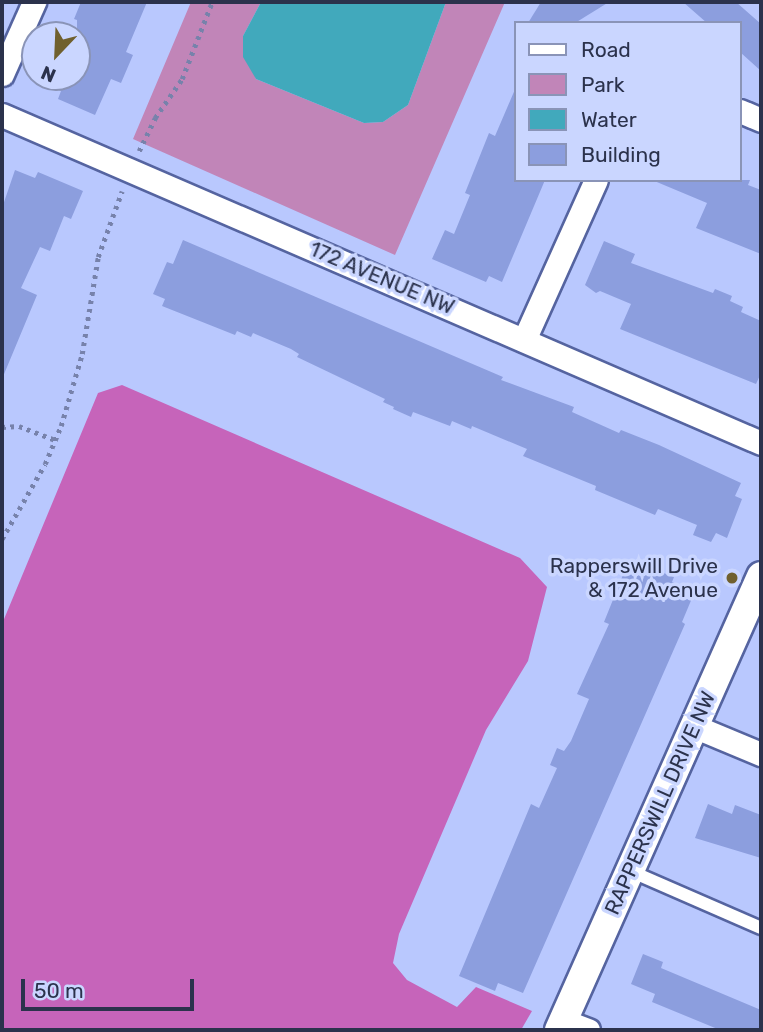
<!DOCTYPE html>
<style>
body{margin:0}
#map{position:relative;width:763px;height:1032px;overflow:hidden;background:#b9c8fe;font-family:Rubik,sans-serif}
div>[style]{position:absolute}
.green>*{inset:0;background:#c185b8}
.forest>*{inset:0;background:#c664ba}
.water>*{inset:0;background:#41a9bc}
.building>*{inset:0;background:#8c9ede}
.path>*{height:4.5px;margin-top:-2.25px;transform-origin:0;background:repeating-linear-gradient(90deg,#7782ab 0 3.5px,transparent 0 8.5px)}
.roads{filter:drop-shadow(2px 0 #5564a0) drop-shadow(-2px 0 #5564a0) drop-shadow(0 2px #5564a0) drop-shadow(0 -2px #5564a0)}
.service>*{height:12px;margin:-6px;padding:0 6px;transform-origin:6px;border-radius:6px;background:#fff}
.minor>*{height:23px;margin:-11.5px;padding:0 11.5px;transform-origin:11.5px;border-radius:11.5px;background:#fff}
.tertiary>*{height:28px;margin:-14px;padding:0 14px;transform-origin:14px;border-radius:14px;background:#fff}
.dots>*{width:19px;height:19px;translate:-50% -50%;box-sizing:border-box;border:4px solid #cad6ff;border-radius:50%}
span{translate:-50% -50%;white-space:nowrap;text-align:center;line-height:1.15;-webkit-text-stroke:7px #cad6ff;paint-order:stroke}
.street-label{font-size:21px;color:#2b324c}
.poi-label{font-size:21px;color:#2b324c}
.right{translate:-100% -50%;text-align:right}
.frame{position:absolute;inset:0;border:4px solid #2b324c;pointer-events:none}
.legend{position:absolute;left:514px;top:21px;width:228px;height:161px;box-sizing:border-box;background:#cad6ff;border:2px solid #8a94b7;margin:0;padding:9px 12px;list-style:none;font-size:21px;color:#2b324c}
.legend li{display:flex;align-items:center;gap:14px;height:35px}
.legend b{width:35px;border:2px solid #8a94b7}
.north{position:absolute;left:21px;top:21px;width:70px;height:70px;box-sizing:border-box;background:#cad6ff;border:2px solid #8a94b7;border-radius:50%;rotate:203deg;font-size:19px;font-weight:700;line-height:28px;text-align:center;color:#2b324c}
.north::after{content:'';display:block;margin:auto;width:24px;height:32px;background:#70602e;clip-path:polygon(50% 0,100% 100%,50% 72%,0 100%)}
.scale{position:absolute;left:21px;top:979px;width:173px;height:32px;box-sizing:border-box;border:4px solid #2b324c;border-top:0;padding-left:9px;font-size:21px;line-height:24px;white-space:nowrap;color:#2b324c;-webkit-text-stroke:5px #cad6ff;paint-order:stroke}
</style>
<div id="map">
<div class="green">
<i style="clip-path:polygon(191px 2px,261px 2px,243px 36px,256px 79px,364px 123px,383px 122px,408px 105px,446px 2px,505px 2px,395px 255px,133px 139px)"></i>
</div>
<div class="forest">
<i style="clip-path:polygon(122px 385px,520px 558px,547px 587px,528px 661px,486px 730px,399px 934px,393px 963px,407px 980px,457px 1007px,476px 987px,532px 1011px,521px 1030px,2px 1030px,2px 624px,98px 393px)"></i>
</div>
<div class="water">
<i style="clip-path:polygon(261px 2px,446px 2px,408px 105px,383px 122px,364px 123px,256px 79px,243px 57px,243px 36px)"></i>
</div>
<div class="building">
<i style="clip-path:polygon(81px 2px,147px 2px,126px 52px,133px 55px,121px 83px,111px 79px,95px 115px,58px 99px,61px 91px,29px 77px,77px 77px,77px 20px,74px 19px)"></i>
<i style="clip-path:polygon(541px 2px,609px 2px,575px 23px,528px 23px)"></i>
<i style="clip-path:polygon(683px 2px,736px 2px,761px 24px,761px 71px,740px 52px,740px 23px,707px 23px)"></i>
<i style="clip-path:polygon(516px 87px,516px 180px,545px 180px,502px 282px,489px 276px,486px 282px,432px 259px,445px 230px,454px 234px,470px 195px,465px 193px,489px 133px,495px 136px)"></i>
<i style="clip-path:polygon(15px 170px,35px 178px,38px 172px,83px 191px,71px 219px,64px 216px,50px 251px,40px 247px,21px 288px,37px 295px,2px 379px,2px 208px)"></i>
<i style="clip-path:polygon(652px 180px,750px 180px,748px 185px,761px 190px,761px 254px,696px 228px,707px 203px)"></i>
<i style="clip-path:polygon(183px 240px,503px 377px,501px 380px,574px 407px,572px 412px,619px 433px,621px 430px,659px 445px,741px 483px,735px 496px,742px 499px,727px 538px,716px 533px,711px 542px,693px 535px,697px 525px,658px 509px,655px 515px,595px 490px,596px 486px,523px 456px,527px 449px,472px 426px,471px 429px,452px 421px,450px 426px,413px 412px,411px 417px,393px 409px,394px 407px,383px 402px,385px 399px,297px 357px,299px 354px,291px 349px,253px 333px,251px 337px,237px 331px,235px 335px,162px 306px,165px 299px,153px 294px,167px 262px,173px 264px)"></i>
<i style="clip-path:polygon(604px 241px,635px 254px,631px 263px,713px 293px,715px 289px,732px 296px,730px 301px,743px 307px,741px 312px,761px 321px,761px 373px,756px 384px,620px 329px,631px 304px,600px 291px,596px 293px,585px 285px)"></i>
<i style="clip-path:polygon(629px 560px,674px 577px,672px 582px,695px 591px,682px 622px,685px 624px,523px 993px,498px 983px,495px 991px,459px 976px,531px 804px,539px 808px,557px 768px,550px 765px,557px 748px,564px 751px,571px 741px,589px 699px,577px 694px,609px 624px,604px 622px)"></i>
<i style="clip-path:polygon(708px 804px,732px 814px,735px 805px,761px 815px,761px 858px,695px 838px)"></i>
<i style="clip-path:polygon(643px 954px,663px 962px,661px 968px,761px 1010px,761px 1030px,720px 1030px,652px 1002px,655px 994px,631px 984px)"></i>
</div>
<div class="path">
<i style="left:139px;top:151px;width:37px;rotate:-64deg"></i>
<i style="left:155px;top:118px;width:47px;rotate:-55.3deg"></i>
<i style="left:182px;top:79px;width:83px;rotate:-68.7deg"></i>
<i style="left:2px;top:427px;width:17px;rotate:-3deg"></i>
<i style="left:19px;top:426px;width:40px;rotate:21deg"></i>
<i style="left:2px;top:539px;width:86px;rotate:-60.2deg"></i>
<i style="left:45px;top:464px;width:41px;rotate:-67.2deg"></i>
<i style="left:61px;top:426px;width:75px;rotate:-73.7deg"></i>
<i style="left:82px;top:354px;width:98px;rotate:-80.6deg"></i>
<i style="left:98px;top:257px;width:70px;rotate:-70deg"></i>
</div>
<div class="roads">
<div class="service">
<i style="left:630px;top:871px;width:143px;rotate:23.5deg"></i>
</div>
<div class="minor">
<i style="left:2px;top:74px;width:79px;rotate:-66deg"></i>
<i style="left:740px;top:111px;width:23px;rotate:23deg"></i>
<i style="left:2px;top:115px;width:827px;rotate:23.37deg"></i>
<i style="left:524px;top:340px;width:175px;rotate:-65.8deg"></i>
<i style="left:696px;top:727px;width:70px;rotate:22.6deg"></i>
<i style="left:564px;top:1021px;width:26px;rotate:21deg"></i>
</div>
<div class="tertiary">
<i style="left:559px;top:1030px;width:497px;rotate:-66deg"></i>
</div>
</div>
<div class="dots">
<i style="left:732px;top:578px;background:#70602e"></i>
</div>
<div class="street-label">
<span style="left:382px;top:278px;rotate:23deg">172 AVENUE NW</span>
<span style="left:660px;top:803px;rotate:-66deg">RAPPERSWILL DRIVE NW</span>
</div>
<div class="poi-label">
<span class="right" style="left:718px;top:578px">Rapperswill Drive<br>&amp; 172 Avenue</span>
</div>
<div class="frame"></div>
<ul class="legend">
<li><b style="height:9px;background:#fff"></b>Road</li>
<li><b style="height:19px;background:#c185b8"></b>Park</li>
<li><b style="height:19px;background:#41a9bc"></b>Water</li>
<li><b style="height:19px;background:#8c9ede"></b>Building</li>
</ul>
<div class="north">N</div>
<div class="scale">50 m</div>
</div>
